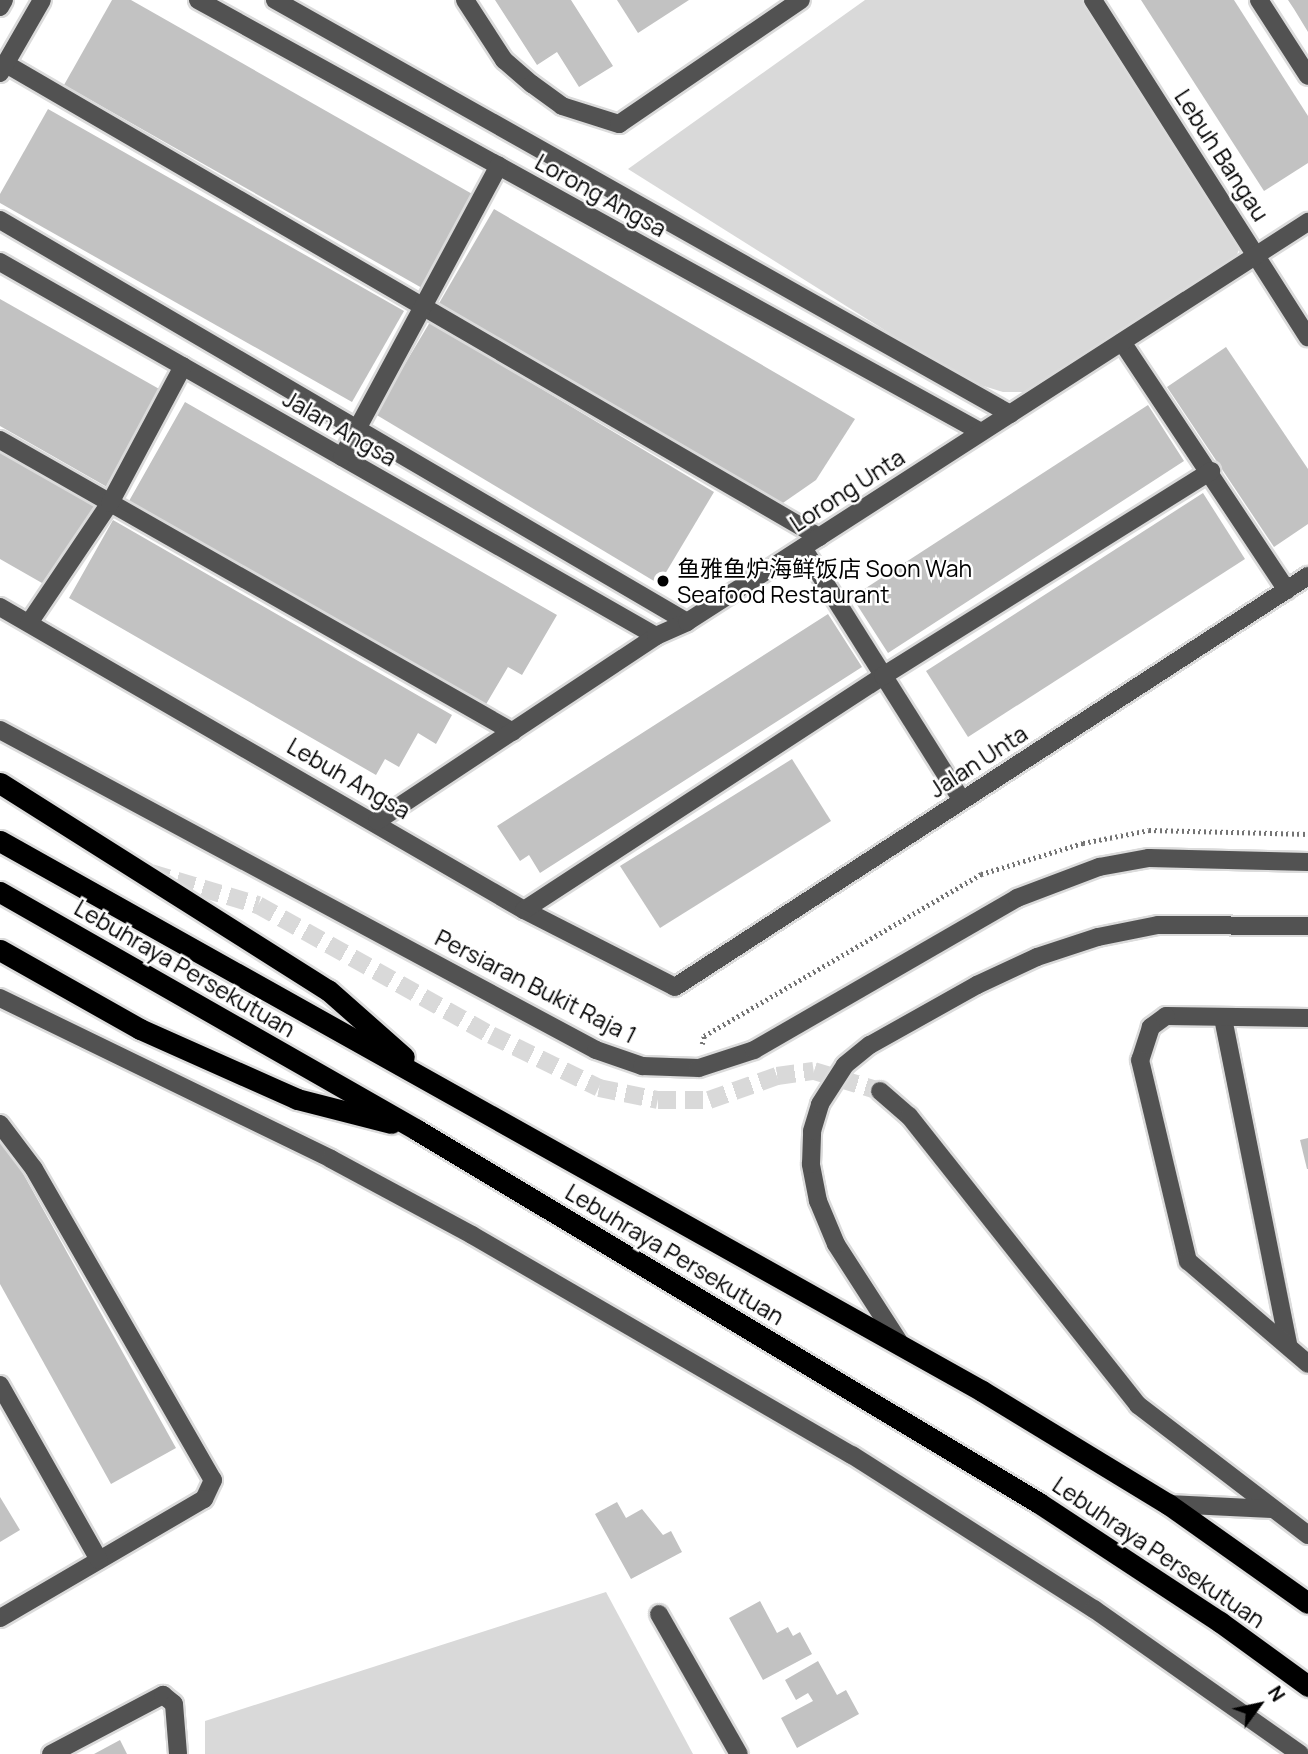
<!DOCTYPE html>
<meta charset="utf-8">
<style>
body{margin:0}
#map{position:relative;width:1308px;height:1754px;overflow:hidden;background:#fff;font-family:Manrope,"Noto Sans SC",sans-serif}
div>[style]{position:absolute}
.green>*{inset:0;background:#d9d9d9}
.building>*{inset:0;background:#c2c2c2}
.minor-tunnel>*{height:18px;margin-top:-9px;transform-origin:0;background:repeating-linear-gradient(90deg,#d9d9d9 0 18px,transparent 0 27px)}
.path>*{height:4.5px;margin-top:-2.25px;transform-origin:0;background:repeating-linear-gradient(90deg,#747474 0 2px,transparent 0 5.5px)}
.roads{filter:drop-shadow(2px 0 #dbdbdb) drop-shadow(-2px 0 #dbdbdb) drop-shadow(0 2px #dbdbdb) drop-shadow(0 -2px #dbdbdb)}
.minor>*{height:18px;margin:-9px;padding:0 9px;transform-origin:9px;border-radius:9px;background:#525252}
.highway>*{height:21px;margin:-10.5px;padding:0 10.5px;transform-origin:10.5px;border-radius:10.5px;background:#000}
.dots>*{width:19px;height:19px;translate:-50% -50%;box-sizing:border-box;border:4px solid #fff;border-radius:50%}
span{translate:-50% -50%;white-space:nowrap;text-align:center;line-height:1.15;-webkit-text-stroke:5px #fff;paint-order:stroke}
.street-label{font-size:23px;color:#000}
.poi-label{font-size:23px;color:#000}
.left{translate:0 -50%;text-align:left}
.north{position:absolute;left:1224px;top:1670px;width:70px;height:70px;-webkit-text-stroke:5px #fff;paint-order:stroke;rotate:57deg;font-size:19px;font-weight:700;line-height:28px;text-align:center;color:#000}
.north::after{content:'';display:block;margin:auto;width:24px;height:32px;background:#000;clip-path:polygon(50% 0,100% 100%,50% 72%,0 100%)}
</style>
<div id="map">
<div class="green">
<i style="clip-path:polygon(865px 0,1096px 0,1243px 242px,1236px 256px,1027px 392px,1003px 392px,964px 380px,628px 169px)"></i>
<i style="clip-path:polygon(606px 1592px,693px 1754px,205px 1754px,205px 1721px)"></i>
</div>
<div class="building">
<i style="clip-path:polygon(112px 0,131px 0,474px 195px,422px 288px,64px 85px)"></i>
<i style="clip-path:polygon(495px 0,571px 0,613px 66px,579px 87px,557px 52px,537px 65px)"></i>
<i style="clip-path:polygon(617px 0,689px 0,638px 33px)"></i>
<i style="clip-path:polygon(1141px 0,1234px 0,1308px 116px,1308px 163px,1264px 191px)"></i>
<i style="clip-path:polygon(1288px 0,1308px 0,1308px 32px,1294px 9px)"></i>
<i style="clip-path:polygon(48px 109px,404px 311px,352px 402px,0 203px,0 194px)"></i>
<i style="clip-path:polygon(494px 209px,855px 419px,816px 480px,780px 505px,438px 305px)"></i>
<i style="clip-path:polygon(0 299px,161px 390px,107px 487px,0 426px)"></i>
<i style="clip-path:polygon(430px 322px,714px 492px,659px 584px,375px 414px)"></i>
<i style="clip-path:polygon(1226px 347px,1308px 469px,1308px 524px,1274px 547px,1167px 387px)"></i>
<i style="clip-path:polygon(185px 402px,557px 615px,522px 675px,508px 667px,485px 706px,129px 501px)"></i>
<i style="clip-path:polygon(1148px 405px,1184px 461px,888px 653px,852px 597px)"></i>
<i style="clip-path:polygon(0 452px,94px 506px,49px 587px,0 559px)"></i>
<i style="clip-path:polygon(1203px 493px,1245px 559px,968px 737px,926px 671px)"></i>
<i style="clip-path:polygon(113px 520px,452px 715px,436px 744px,418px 733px,399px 767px,385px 759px,376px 775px,69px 598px)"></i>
<i style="clip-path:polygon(828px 614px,862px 667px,540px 873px,529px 855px,520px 861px,497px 826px)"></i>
<i style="clip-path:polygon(792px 759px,831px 821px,660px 928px,620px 866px)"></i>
<i style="clip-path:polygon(0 1132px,176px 1448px,111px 1484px,0 1284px)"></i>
<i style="clip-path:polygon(1308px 1138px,1308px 1169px,1307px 1169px,1300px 1140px)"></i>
<i style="clip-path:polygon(0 1497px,20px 1530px,0 1542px)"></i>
<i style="clip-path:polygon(617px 1502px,626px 1518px,642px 1509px,663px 1535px,671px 1531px,682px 1552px,631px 1579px,595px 1514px)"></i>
<i style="clip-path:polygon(760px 1601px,777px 1633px,788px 1627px,793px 1636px,800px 1632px,812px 1654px,763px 1680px,729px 1618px)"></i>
<i style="clip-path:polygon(818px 1661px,837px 1695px,846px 1690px,859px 1714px,797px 1748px,781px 1718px,813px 1701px,808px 1693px,796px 1700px,785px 1680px)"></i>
<i style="clip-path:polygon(120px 1740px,127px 1754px,94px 1754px)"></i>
</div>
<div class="minor-tunnel">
<i style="left:151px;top:873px;width:112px;rotate:16.7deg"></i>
<i style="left:258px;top:905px;width:267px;rotate:29.2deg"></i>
<i style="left:491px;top:1035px;width:120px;rotate:26.1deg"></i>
<i style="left:599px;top:1088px;width:60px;rotate:11.5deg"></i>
<i style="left:658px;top:1100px;width:51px"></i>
<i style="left:709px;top:1100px;width:72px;rotate:-19.4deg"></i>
<i style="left:777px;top:1076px;width:37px;rotate:-8deg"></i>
<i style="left:814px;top:1071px;width:69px;rotate:16.9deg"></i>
</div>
<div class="path">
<i style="left:702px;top:1044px;width:8px;rotate:-76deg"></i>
<i style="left:704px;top:1036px;width:321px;rotate:-30.3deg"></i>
<i style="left:981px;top:874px;width:107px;rotate:-16.9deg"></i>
<i style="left:1083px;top:843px;width:67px;rotate:-11.1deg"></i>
<i style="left:1149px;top:830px;width:159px;rotate:1.4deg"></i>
</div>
<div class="roads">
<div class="minor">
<i style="left:198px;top:0;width:894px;rotate:28.89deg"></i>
<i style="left:275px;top:0;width:844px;rotate:29.39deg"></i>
<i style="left:465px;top:0;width:72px;rotate:57deg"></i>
<i style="left:504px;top:60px;width:37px;rotate:41deg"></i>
<i style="left:532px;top:84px;width:37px;rotate:36deg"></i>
<i style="left:562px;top:106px;width:60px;rotate:17.5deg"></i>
<i style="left:619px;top:124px;width:220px;rotate:-34.3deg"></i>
<i style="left:1093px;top:0;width:400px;rotate:57.5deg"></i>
<i style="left:1259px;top:0;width:90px;rotate:57.2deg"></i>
<i style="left:0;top:7px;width:8px;rotate:-60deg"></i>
<i style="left:6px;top:64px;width:941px;rotate:30.19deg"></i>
<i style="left:0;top:73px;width:84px;rotate:-60.1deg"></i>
<i style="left:0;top:220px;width:796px;rotate:30.33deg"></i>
<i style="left:0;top:262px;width:755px;rotate:29.69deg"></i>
<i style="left:1122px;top:342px;width:298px;rotate:56.4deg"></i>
<i style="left:0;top:440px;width:590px;rotate:29.65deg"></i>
<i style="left:342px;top:457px;width:331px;rotate:-61.7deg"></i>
<i style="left:803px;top:548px;width:298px;rotate:57.8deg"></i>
<i style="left:0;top:607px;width:605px;rotate:30.04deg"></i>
<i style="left:524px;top:910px;width:169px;rotate:27deg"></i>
<i style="left:675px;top:987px;width:755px;rotate:-33deg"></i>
<i style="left:29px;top:623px;width:145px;rotate:-56deg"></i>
<i style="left:110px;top:503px;width:155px;rotate:-61.9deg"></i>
<i style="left:0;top:730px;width:676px;rotate:28.23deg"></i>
<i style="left:596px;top:1050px;width:49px;rotate:19.2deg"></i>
<i style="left:642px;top:1066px;width:57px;rotate:2deg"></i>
<i style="left:699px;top:1068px;width:58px;rotate:-18.1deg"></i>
<i style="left:754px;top:1050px;width:304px;rotate:-30deg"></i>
<i style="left:1017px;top:898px;width:88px;rotate:-20.7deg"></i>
<i style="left:1099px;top:867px;width:51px;rotate:-10.2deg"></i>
<i style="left:1149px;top:858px;width:159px;rotate:1.4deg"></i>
<i style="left:377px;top:821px;width:335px;rotate:-33.5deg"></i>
<i style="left:656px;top:636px;width:34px;rotate:-24deg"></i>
<i style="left:687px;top:622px;width:739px;rotate:-32.79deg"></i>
<i style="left:524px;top:910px;width:429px;rotate:-33.1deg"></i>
<i style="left:883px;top:676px;width:387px;rotate:-32deg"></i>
<i style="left:0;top:998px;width:368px;rotate:25.9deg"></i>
<i style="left:331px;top:1159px;width:160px;rotate:28.3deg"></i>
<i style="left:472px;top:1235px;width:439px;rotate:30.1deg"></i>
<i style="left:852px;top:1455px;width:287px;rotate:32.5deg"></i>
<i style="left:1094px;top:1609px;width:252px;rotate:35.1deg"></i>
<i style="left:1223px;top:1018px;width:332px;rotate:78.7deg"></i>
<i style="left:1308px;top:1018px;width:142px;rotate:-179.2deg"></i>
<i style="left:1166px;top:1016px;width:19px;rotate:144deg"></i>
<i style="left:1151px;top:1027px;width:35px;rotate:108deg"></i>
<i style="left:1140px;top:1060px;width:207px;rotate:76.6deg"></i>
<i style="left:1188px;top:1261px;width:158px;rotate:40.6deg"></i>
<i style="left:880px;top:1091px;width:38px;rotate:41deg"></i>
<i style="left:909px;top:1116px;width:369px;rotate:51.6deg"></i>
<i style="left:1138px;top:1405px;width:214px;rotate:37.4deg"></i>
<i style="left:0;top:1124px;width:56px;rotate:52.9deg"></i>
<i style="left:34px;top:1169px;width:359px;rotate:60.1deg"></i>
<i style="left:213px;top:1480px;width:21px;rotate:115deg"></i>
<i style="left:204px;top:1499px;width:236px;rotate:149.7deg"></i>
<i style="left:901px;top:1345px;width:120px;rotate:-122.8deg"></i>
<i style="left:836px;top:1244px;width:47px;rotate:-112.7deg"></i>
<i style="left:818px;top:1201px;width:38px;rotate:-101deg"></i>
<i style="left:811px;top:1164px;width:33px;rotate:-88deg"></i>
<i style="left:812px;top:1131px;width:28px;rotate:-73deg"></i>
<i style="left:820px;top:1104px;width:46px;rotate:-57.3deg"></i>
<i style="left:845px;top:1065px;width:32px;rotate:-39deg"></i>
<i style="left:870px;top:1045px;width:123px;rotate:-29.3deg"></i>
<i style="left:977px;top:985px;width:66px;rotate:-25deg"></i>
<i style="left:1037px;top:957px;width:64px;rotate:-18.2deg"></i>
<i style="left:1098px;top:937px;width:61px;rotate:-11.3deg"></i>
<i style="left:1158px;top:925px;width:150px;rotate:0.4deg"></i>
<i style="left:0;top:1385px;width:201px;rotate:60.5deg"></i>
<i style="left:1168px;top:1504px;width:104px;rotate:2.8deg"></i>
<i style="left:659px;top:1614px;width:161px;rotate:60.3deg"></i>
<i style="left:51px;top:1754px;width:127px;rotate:-27.8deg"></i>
<i style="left:163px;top:1695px;width:14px;rotate:39deg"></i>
<i style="left:174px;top:1704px;width:50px;rotate:85.4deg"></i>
</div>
<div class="highway">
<i style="left:0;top:783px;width:388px;rotate:32.3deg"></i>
<i style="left:328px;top:990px;width:101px;rotate:41.4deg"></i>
<i style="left:0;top:841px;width:1126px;rotate:29.25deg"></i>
<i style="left:982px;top:1391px;width:218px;rotate:31.3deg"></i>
<i style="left:1168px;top:1504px;width:171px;rotate:35.3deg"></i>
<i style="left:0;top:892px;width:480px;rotate:29.7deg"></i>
<i style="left:417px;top:1130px;width:725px;rotate:30.95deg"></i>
<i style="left:1039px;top:1503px;width:217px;rotate:33.3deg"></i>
<i style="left:1220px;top:1622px;width:109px;rotate:36deg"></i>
<i style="left:0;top:950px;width:161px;rotate:29.4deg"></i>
<i style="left:140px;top:1029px;width:172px;rotate:24deg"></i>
<i style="left:297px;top:1099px;width:97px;rotate:14.3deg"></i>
</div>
</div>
<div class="dots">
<i style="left:663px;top:581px;background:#000"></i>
</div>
<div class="street-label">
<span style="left:1222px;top:155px;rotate:57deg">Lebuh Bangau</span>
<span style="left:601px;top:195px;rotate:29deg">Lorong Angsa</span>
<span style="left:340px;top:428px;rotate:30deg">Jalan Angsa</span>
<span style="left:847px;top:490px;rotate:-33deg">Lorong Unta</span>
<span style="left:978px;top:761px;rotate:-33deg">Jalan Unta</span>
<span style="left:349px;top:778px;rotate:30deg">Lebuh Angsa</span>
<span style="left:185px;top:968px;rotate:30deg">Lebuhraya Persekutuan</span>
<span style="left:536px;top:986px;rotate:27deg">Persiaran Bukit Raja 1</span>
<span style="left:675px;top:1254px;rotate:31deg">Lebuhraya Persekutuan</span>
<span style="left:1159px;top:1552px;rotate:34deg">Lebuhraya Persekutuan</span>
</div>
<div class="poi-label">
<span class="left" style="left:677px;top:581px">鱼雅鱼炉海鲜饭店 Soon Wah<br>Seafood Restaurant</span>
</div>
<div class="north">N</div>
</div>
